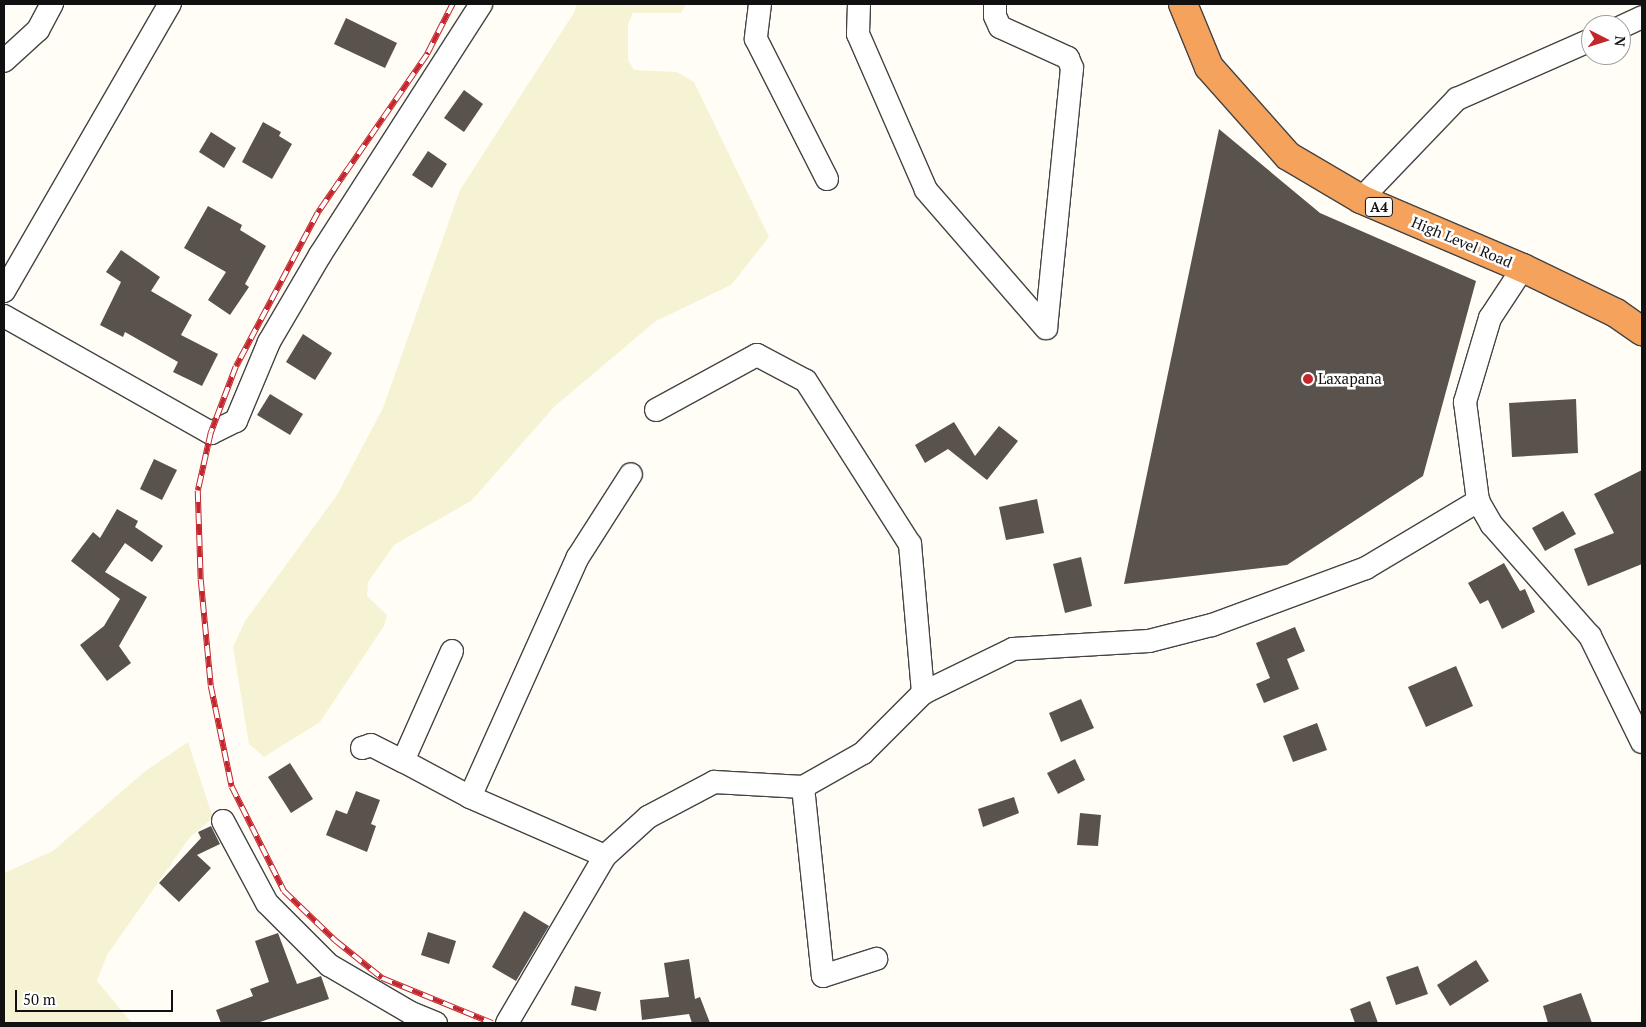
<!DOCTYPE html>
<style>
body{margin:0}
#map{position:relative;width:1646px;height:1027px;overflow:hidden;background:#fffdf5;font-family:"PT Serif",serif}
div>[style]{position:absolute}
.farmland>*{inset:0;background:#f6f3d4}
.building>*{inset:0;background:#5a524d}
.roads{filter:drop-shadow(1px 0 #444) drop-shadow(-1px 0 #444) drop-shadow(0 1px #444) drop-shadow(0 -1px #444)}
.minor>*{height:22px;margin:-11px;padding:0 11px;transform-origin:11px;border-radius:11px;background:#fff}
.highway>*{height:28px;margin:-14px;padding:0 14px;transform-origin:14px;border-radius:14px;background:#f5a25d}
.rail>*{height:5.5px;margin-top:-2.75px;transform-origin:0;background:repeating-linear-gradient(90deg,#fff 0 11px,#c4262e 0 22px);box-sizing:border-box;border-block:1px solid #c4262e}
.dots>*{width:14px;height:14px;translate:-50% -50%;box-sizing:border-box;border:2px solid #fff;border-radius:50%}
span{translate:-50% -50%;white-space:nowrap;text-align:center;line-height:1.15;-webkit-text-stroke:5px #fff;paint-order:stroke}
.shield-label span{padding:1px 4px;background:#fff;border:1px solid;border-radius:4px;-webkit-text-stroke-width:0}
.shield-label{font-size:14px;color:#111;font-weight:700}
.street-label{font-size:15px;color:#111}
.poi-label{font-size:15px;color:#111}
.left{translate:0 -50%;text-align:left}
.frame{position:absolute;inset:0;border:5px solid #111;pointer-events:none}
.north{position:absolute;left:1581px;top:15px;width:50px;height:50px;box-sizing:border-box;background:#fff;border:1px solid #a0a0a0;border-radius:50%;rotate:95deg;font-size:14px;font-weight:700;line-height:20px;text-align:center;color:#111}
.north::after{content:'';display:block;margin:auto;width:18px;height:22px;background:#c4262e;clip-path:polygon(50% 0,100% 100%,50% 72%,0 100%)}
.scale{position:absolute;left:15px;top:990px;width:158px;height:22px;box-sizing:border-box;border:2px solid #111;border-top:0;padding-left:6px;font-size:15px;line-height:18px;white-space:nowrap;color:#111;-webkit-text-stroke:4px #fff;paint-order:stroke}
</style>
<div id="map">
<div class="farmland">
<i style="clip-path:polygon(576px 4px,686px 4px,681px 13px,633px 13px,628px 24px,628px 60px,634px 70px,677px 72px,694px 82px,769px 237px,731px 285px,656px 321px,555px 406px,471px 501px,394px 545px,368px 582px,367px 596px,387px 615px,384px 626px,320px 722px,264px 757px,249px 744px,233px 647px,245px 621px,337px 495px,383px 408px,460px 190px,575px 11px)"></i>
<i style="clip-path:polygon(188px 742px,213px 818px,190px 837px,107px 955px,97px 981px,132px 1023px,4px 1023px,4px 873px,53px 851px,144px 772px)"></i>
</div>
<div class="building">
<i style="clip-path:polygon(346px 18px,397px 43px,385px 68px,334px 44px)"></i>
<i style="clip-path:polygon(464px 90px,483px 104px,464px 132px,444px 118px)"></i>
<i style="clip-path:polygon(263px 122px,281px 132px,279px 136px,292px 144px,272px 179px,242px 162px)"></i>
<i style="clip-path:polygon(1219px 129px,1320px 213px,1476px 281px,1423px 476px,1287px 565px,1124px 584px)"></i>
<i style="clip-path:polygon(211px 132px,236px 148px,224px 168px,199px 152px)"></i>
<i style="clip-path:polygon(428px 151px,447px 164px,432px 188px,412px 175px)"></i>
<i style="clip-path:polygon(208px 206px,242px 225px,240px 230px,266px 246px,245px 284px,249px 287px,230px 315px,208px 300px,226px 272px,184px 248px)"></i>
<i style="clip-path:polygon(121px 250px,160px 277px,151px 291px,192px 315px,181px 335px,218px 354px,202px 386px,173px 372px,178px 362px,125px 332px,123px 337px,100px 325px,121px 282px,106px 272px)"></i>
<i style="clip-path:polygon(303px 334px,332px 353px,315px 380px,286px 362px)"></i>
<i style="clip-path:polygon(270px 394px,303px 414px,290px 435px,257px 415px)"></i>
<i style="clip-path:polygon(1576px 399px,1578px 453px,1512px 457px,1509px 403px)"></i>
<i style="clip-path:polygon(954px 422px,975px 456px,999px 426px,1018px 441px,987px 480px,948px 449px,925px 463px,915px 445px)"></i>
<i style="clip-path:polygon(154px 459px,177px 470px,162px 500px,140px 489px)"></i>
<i style="clip-path:polygon(1642px 470px,1642px 564px,1588px 586px,1574px 549px,1614px 533px,1594px 494px)"></i>
<i style="clip-path:polygon(1037px 499px,1044px 533px,1006px 540px,999px 507px)"></i>
<i style="clip-path:polygon(117px 509px,138px 521px,135px 527px,163px 546px,152px 562px,125px 543px,105px 572px,147px 597px,119px 646px,131px 663px,107px 681px,80px 645px,104px 626px,120px 599px,71px 561px,93px 532px,100px 538px)"></i>
<i style="clip-path:polygon(1563px 511px,1576px 534px,1545px 551px,1532px 528px)"></i>
<i style="clip-path:polygon(1081px 557px,1092px 606px,1065px 613px,1053px 564px)"></i>
<i style="clip-path:polygon(1504px 563px,1520px 591px,1525px 589px,1535px 612px,1502px 629px,1488px 600px,1480px 604px,1468px 583px)"></i>
<i style="clip-path:polygon(1295px 627px,1305px 651px,1287px 659px,1299px 689px,1264px 703px,1256px 684px,1270px 678px,1256px 643px)"></i>
<i style="clip-path:polygon(1456px 666px,1473px 706px,1426px 727px,1408px 687px)"></i>
<i style="clip-path:polygon(1081px 699px,1094px 728px,1061px 742px,1049px 713px)"></i>
<i style="clip-path:polygon(1317px 723px,1327px 750px,1293px 762px,1283px 736px)"></i>
<i style="clip-path:polygon(1075px 759px,1085px 780px,1058px 794px,1047px 773px)"></i>
<i style="clip-path:polygon(290px 763px,313px 799px,291px 813px,268px 777px)"></i>
<i style="clip-path:polygon(356px 791px,380px 800px,371px 824px,376px 826px,367px 852px,326px 835px,336px 810px,347px 814px)"></i>
<i style="clip-path:polygon(1014px 797px,1019px 813px,983px 827px,978px 809px)"></i>
<i style="clip-path:polygon(1080px 813px,1101px 815px,1098px 846px,1077px 845px)"></i>
<i style="clip-path:polygon(211px 826px,220px 844px,197px 855px,211px 868px,179px 902px,159px 883px,201px 838px,198px 832px)"></i>
<i style="clip-path:polygon(524px 911px,549px 926px,516px 981px,492px 967px)"></i>
<i style="clip-path:polygon(428px 932px,456px 941px,449px 964px,421px 955px)"></i>
<i style="clip-path:polygon(278px 933px,297px 984px,321px 976px,329px 999px,257px 1023px,221px 1023px,216px 1010px,253px 996px,250px 989px,269px 982px,255px 941px)"></i>
<i style="clip-path:polygon(689px 959px,695px 999px,700px 997px,710px 1023px,692px 1023px,689px 1014px,642px 1020px,640px 1000px,669px 997px,664px 963px)"></i>
<i style="clip-path:polygon(1476px 960px,1489px 981px,1450px 1006px,1437px 985px)"></i>
<i style="clip-path:polygon(1418px 966px,1428px 994px,1396px 1005px,1386px 977px)"></i>
<i style="clip-path:polygon(575px 986px,601px 992px,596px 1011px,571px 1005px)"></i>
<i style="clip-path:polygon(1581px 993px,1592px 1023px,1548px 1023px,1543px 1006px)"></i>
<i style="clip-path:polygon(1370px 1001px,1378px 1023px,1355px 1023px,1350px 1009px)"></i>
</div>
<div class="roads">
<div class="minor">
<i style="left:760px;top:4px;width:35px;rotate:97deg"></i>
<i style="left:756px;top:39px;width:157px;rotate:63.1deg"></i>
<i style="left:859px;top:4px;width:30px;rotate:92deg"></i>
<i style="left:858px;top:34px;width:170px;rotate:66.4deg"></i>
<i style="left:926px;top:190px;width:183px;rotate:49deg"></i>
<i style="left:995px;top:4px;width:12px;rotate:90deg"></i>
<i style="left:995px;top:16px;width:12px;rotate:66deg"></i>
<i style="left:1000px;top:27px;width:75px;rotate:24.5deg"></i>
<i style="left:1068px;top:58px;width:11px;rotate:68deg"></i>
<i style="left:1072px;top:68px;width:261px;rotate:95.7deg"></i>
<i style="left:1621px;top:27px;width:23px;rotate:-25deg"></i>
<i style="left:4px;top:61px;width:46px;rotate:-42.4deg"></i>
<i style="left:38px;top:30px;width:30px;rotate:-62deg"></i>
<i style="left:1361px;top:199px;width:139px;rotate:-46.2deg"></i>
<i style="left:1457px;top:99px;width:146px;rotate:-23.8deg"></i>
<i style="left:1523px;top:268px;width:60px;rotate:123.4deg"></i>
<i style="left:1490px;top:318px;width:88px;rotate:106.6deg"></i>
<i style="left:1465px;top:402px;width:100px;rotate:82.5deg"></i>
<i style="left:1478px;top:501px;width:28px;rotate:60deg"></i>
<i style="left:1492px;top:525px;width:148px;rotate:48.6deg"></i>
<i style="left:1590px;top:636px;width:118px;rotate:63.9deg"></i>
<i style="left:4px;top:291px;width:332px;rotate:-60deg"></i>
<i style="left:4px;top:316px;width:238px;rotate:29.5deg"></i>
<i style="left:211px;top:433px;width:28px;rotate:-26deg"></i>
<i style="left:236px;top:421px;width:86px;rotate:-67.3deg"></i>
<i style="left:269px;top:342px;width:101px;rotate:-59.6deg"></i>
<i style="left:320px;top:255px;width:298px;rotate:-57.3deg"></i>
<i style="left:656px;top:410px;width:115px;rotate:-28.6deg"></i>
<i style="left:757px;top:355px;width:55px;rotate:28deg"></i>
<i style="left:806px;top:381px;width:193px;rotate:57.5deg"></i>
<i style="left:910px;top:544px;width:150px;rotate:85deg"></i>
<i style="left:452px;top:651px;width:120px;rotate:114deg"></i>
<i style="left:403px;top:761px;width:76px;rotate:28.2deg"></i>
<i style="left:362px;top:748px;width:9px;rotate:-18deg"></i>
<i style="left:371px;top:745px;width:36px;rotate:27deg"></i>
<i style="left:803px;top:787px;width:190px;rotate:84deg"></i>
<i style="left:823px;top:976px;width:56px;rotate:-17.8deg"></i>
<i style="left:223px;top:821px;width:93px;rotate:61.8deg"></i>
<i style="left:267px;top:903px;width:88px;rotate:45deg"></i>
<i style="left:329px;top:965px;width:95px;rotate:30.3deg"></i>
<i style="left:411px;top:1013px;width:27px;rotate:22deg"></i>
<i style="left:605px;top:856px;width:147px;rotate:-156.4deg"></i>
<i style="left:470px;top:797px;width:263px;rotate:-65.8deg"></i>
<i style="left:578px;top:557px;width:98px;rotate:-57.4deg"></i>
<i style="left:507px;top:1023px;width:194px;rotate:-59.6deg"></i>
<i style="left:605px;top:856px;width:58px;rotate:-42.2deg"></i>
<i style="left:648px;top:817px;width:75px;rotate:-27.9deg"></i>
<i style="left:714px;top:782px;width:89px;rotate:3.2deg"></i>
<i style="left:803px;top:787px;width:69px;rotate:-29.5deg"></i>
<i style="left:863px;top:753px;width:85px;rotate:-45deg"></i>
<i style="left:923px;top:693px;width:100px;rotate:-26.1deg"></i>
<i style="left:1013px;top:649px;width:136px;rotate:-3.4deg"></i>
<i style="left:1149px;top:641px;width:65px;rotate:-14.3deg"></i>
<i style="left:1212px;top:625px;width:164px;rotate:-20.3deg"></i>
<i style="left:1366px;top:568px;width:131px;rotate:-30.9deg"></i>
</div>
<div class="highway">
<i style="left:1183px;top:4px;width:68px;rotate:67.6deg"></i>
<i style="left:1209px;top:67px;width:119px;rotate:48.4deg"></i>
<i style="left:1288px;top:156px;width:85px;rotate:30.5deg"></i>
<i style="left:1361px;top:199px;width:176px;rotate:23.1deg"></i>
<i style="left:1523px;top:268px;width:103px;rotate:25.8deg"></i>
<i style="left:1616px;top:313px;width:32px;rotate:35deg"></i>
</div>
</div>
<div class="rail">
<i style="left:453px;top:4px;width:57px;rotate:117deg"></i>
<i style="left:427px;top:55px;width:192px;rotate:124.6deg"></i>
<i style="left:318px;top:213px;width:174px;rotate:118deg"></i>
<i style="left:236px;top:367px;width:71px;rotate:110.7deg"></i>
<i style="left:211px;top:433px;width:59px;rotate:102.6deg"></i>
<i style="left:198px;top:491px;width:89px;rotate:88.1deg"></i>
<i style="left:201px;top:580px;width:106px;rotate:84.6deg"></i>
<i style="left:211px;top:686px;width:103px;rotate:78.3deg"></i>
<i style="left:232px;top:787px;width:116px;rotate:63.4deg"></i>
<i style="left:284px;top:891px;width:72px;rotate:43.9deg"></i>
<i style="left:336px;top:941px;width:59px;rotate:38.8deg"></i>
<i style="left:382px;top:978px;width:119px;rotate:22.2deg"></i>
</div>
<div class="dots">
<i style="left:1308px;top:379px;background:#c4262e"></i>
</div>
<div class="shield-label">
<span style="left:1379px;top:207px">A4</span>
</div>
<div class="street-label">
<span style="left:1462px;top:242px;rotate:23deg">High Level Road</span>
</div>
<div class="poi-label">
<span class="left" style="left:1318px;top:379px">Laxapana</span>
</div>
<div class="frame"></div>
<div class="north">N</div>
<div class="scale">50 m</div>
</div>
